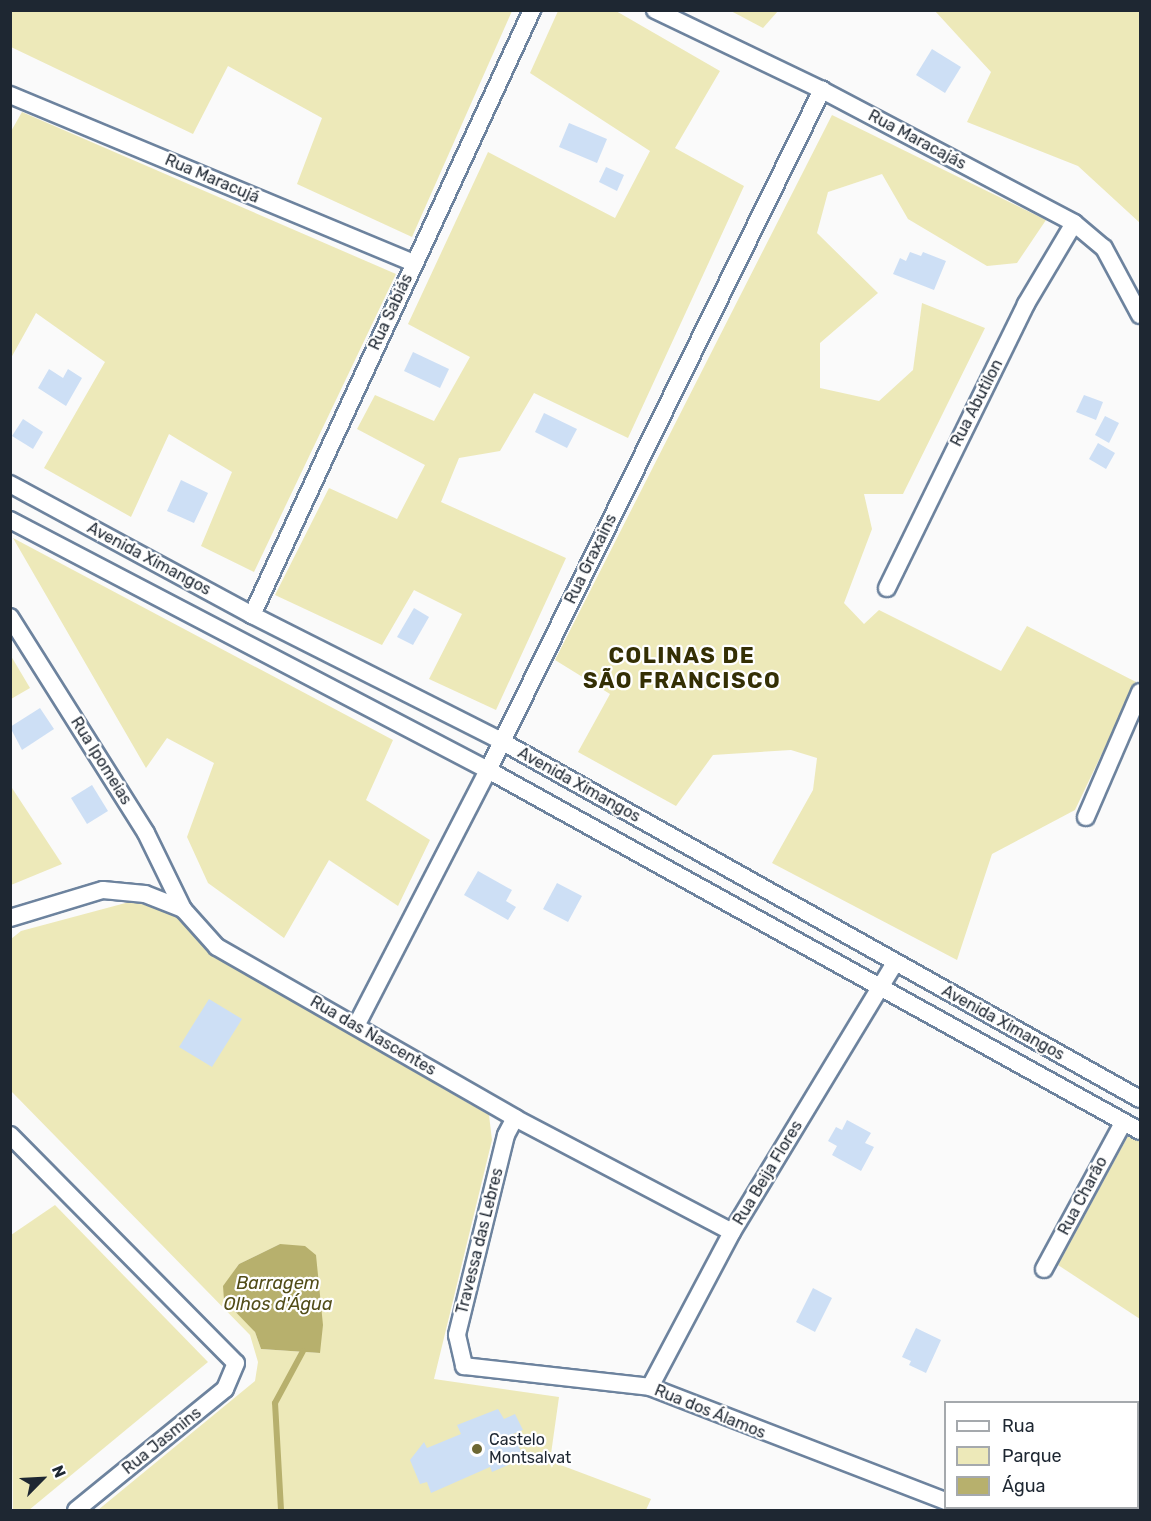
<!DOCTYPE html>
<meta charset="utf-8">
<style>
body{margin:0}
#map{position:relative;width:1151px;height:1521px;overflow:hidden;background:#fafafa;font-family:Rubik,sans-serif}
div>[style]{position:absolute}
.green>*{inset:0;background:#ede9b9}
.water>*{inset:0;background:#b7b06d}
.stream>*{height:6px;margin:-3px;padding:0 3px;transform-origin:3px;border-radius:3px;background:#b7b06d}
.building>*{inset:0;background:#cddff5}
.roads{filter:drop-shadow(2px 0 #6d839e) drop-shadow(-2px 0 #6d839e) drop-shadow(0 2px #6d839e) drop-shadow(0 -2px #6d839e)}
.minor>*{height:16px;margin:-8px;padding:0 8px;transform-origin:8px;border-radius:8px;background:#fff}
.dots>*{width:16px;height:16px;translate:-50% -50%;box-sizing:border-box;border:3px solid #fff;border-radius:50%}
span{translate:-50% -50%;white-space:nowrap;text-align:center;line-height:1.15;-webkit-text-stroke:4.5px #fff;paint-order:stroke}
.street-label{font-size:16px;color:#1e2732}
.poi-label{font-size:16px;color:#1e2732}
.left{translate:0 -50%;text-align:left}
.water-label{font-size:18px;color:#514c18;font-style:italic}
.district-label{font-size:22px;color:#342f04;font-weight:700;letter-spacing:1.5px}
.frame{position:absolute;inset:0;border:12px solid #1e2732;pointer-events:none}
.legend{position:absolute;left:944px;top:1401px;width:195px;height:108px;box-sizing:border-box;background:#fff;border:2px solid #a5a9ad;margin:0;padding:8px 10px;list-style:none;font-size:18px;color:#1e2732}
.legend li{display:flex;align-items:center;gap:12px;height:30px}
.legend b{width:30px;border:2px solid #a5a9ad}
.north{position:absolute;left:12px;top:1449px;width:60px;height:60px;-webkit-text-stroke:4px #fff;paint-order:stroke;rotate:66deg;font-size:16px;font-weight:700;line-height:24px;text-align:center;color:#1e2732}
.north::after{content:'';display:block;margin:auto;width:21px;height:27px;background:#1e2732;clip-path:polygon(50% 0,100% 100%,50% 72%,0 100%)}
</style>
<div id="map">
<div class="green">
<i style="clip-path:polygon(10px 11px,11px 10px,512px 11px,412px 237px,297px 184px,322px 118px,228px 66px,193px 134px,11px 47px)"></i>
<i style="clip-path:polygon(558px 11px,616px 11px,720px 71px,675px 148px,744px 186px,628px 438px,534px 393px,500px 451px,459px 458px,441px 502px,566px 558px,496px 710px,429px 679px,462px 614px,414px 590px,382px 645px,275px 595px,329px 488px,397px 519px,425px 465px,357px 429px,375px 395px,434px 421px,470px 357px,408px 324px,488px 152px,615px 218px,650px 151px,530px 73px)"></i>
<i style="clip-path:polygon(731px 11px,778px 11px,763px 28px)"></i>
<i style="clip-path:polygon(935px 11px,1140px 11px,1140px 223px,1078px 166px,967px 122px,991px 72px)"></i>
<i style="clip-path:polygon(22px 112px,396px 274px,254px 572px,201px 546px,232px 472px,169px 434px,131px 517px,44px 468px,105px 362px,36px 313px,11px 358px,10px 133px)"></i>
<i style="clip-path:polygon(832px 115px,1046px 220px,1017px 263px,987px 266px,908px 219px,882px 174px,828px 192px,817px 233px,878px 293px,820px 343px,820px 388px,879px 401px,913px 370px,922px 303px,985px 328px,903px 494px,864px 494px,872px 529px,844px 603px,864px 624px,879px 610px,1001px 671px,1027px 626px,1136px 682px,1075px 810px,992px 854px,957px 960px,772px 863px,813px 790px,817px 758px,791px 750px,713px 755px,676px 806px,578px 752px,610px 694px,555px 660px)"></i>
<i style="clip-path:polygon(13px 538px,393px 740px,366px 800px,430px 840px,398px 906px,329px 860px,284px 938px,208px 883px,187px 837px,214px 763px,167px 738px,146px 768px)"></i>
<i style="clip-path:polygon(11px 656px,30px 688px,11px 699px,10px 699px)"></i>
<i style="clip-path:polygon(10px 785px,62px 864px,11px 885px,10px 885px)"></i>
<i style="clip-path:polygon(evenodd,133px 901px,177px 916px,210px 954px,489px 1115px,492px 1140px,434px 1379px,559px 1397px,550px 1461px,651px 1499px,646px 1510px,98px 1510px,255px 1381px,258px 1362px,250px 1335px,11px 1091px,11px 939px,21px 931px,133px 901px,280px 1244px,320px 1353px,261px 1349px,255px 1332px,224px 1286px,239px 1264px,280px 1244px)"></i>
<i style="clip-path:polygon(1128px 1136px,1140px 1142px,1140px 1319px,1058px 1265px)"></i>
<i style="clip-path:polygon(55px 1205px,208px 1362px,29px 1510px,13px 1510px,11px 1235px)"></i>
</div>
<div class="water">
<i style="clip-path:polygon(280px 1244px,305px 1246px,316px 1255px,323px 1325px,320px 1353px,261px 1349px,255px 1332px,224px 1300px,223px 1286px,239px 1264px)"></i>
</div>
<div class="stream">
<i style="left:281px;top:1510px;width:107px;rotate:-93.2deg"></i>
<i style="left:275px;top:1403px;width:59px;rotate:-61.7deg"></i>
</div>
<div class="building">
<i style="clip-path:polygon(932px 49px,961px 67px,945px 93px,916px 75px)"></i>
<i style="clip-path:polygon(569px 123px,607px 139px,597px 163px,559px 147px)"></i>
<i style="clip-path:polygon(606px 167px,624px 175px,617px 191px,599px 182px)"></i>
<i style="clip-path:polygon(910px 252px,921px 256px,923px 252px,946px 261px,934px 290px,893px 274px,900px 258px,906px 261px)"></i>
<i style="clip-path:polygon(413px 352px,449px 369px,440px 388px,404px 371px)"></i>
<i style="clip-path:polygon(49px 369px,63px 378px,68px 369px,82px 378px,66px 406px,38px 388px)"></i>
<i style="clip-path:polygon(1084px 395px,1103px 402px,1096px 420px,1076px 412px)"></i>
<i style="clip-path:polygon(544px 413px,577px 429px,567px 448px,535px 432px)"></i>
<i style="clip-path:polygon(1105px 416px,1119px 423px,1109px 443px,1095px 435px)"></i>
<i style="clip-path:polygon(23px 419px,43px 432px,33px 449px,12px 436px)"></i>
<i style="clip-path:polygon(1098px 443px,1115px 453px,1106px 469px,1089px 459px)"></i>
<i style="clip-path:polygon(181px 480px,208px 493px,194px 523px,167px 511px)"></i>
<i style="clip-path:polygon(414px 608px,429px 617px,413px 645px,397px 637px)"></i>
<i style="clip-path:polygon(40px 708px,54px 729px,22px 750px,10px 727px)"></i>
<i style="clip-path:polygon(92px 785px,108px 811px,87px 824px,71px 798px)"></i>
<i style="clip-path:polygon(478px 871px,512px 890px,506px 901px,516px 907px,508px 920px,464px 895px)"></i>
<i style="clip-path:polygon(557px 883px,582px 896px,568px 922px,543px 909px)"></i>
<i style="clip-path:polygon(209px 999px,242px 1019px,212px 1067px,179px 1047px)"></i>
<i style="clip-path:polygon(847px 1120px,871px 1133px,865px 1143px,874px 1147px,861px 1171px,832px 1155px,837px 1146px,828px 1141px,836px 1127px,842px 1130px)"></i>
<i style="clip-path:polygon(813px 1288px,832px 1298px,815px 1332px,796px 1322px)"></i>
<i style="clip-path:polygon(916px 1328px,941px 1340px,926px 1373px,909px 1365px,911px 1361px,902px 1357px)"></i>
<i style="clip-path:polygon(498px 1409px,504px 1419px,515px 1414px,523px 1430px,513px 1434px,524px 1458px,492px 1472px,490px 1467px,431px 1493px,427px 1482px,420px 1484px,410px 1460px,424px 1442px,427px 1448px,461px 1434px,457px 1425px)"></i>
</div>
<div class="roads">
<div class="minor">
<i style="left:655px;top:10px;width:185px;rotate:25.6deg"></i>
<i style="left:822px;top:90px;width:285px;rotate:27.8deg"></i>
<i style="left:1074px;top:223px;width:39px;rotate:40deg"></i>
<i style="left:1104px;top:248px;width:76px;rotate:61.8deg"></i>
<i style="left:10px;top:95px;width:438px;rotate:22.6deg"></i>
<i style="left:10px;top:484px;width:275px;rotate:28.4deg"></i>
<i style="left:252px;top:615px;width:279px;rotate:26.8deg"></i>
<i style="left:501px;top:741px;width:732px;rotate:29.26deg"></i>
<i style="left:10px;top:520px;width:539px;rotate:27.61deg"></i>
<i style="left:488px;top:770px;width:745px;rotate:28.97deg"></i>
<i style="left:887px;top:588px;width:316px;rotate:-63.9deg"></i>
<i style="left:1026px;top:304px;width:94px;rotate:-59.3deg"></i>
<i style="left:252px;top:615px;width:667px;rotate:-65.16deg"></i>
<i style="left:10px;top:617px;width:255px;rotate:57.8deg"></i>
<i style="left:146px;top:833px;width:85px;rotate:64deg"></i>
<i style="left:1086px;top:817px;width:136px;rotate:-66.6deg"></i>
<i style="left:10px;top:918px;width:97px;rotate:-16.8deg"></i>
<i style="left:103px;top:890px;width:42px;rotate:5.4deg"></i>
<i style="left:145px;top:894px;width:41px;rotate:21.5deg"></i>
<i style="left:183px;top:909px;width:51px;rotate:48.2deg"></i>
<i style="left:217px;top:947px;width:344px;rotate:29.8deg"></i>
<i style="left:515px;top:1118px;width:245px;rotate:27.7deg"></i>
<i style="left:356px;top:1026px;width:288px;rotate:-62.7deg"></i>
<i style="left:488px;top:770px;width:758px;rotate:-63.84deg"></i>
<i style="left:515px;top:1118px;width:19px;rotate:118deg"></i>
<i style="left:506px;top:1135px;width:206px;rotate:103.8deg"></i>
<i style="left:457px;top:1335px;width:32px;rotate:77deg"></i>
<i style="left:464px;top:1366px;width:187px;rotate:6.4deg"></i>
<i style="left:650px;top:1387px;width:317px;rotate:21.1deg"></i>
<i style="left:10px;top:1135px;width:321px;rotate:45.3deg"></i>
<i style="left:236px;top:1363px;width:28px;rotate:113deg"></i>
<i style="left:225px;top:1389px;width:192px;rotate:140.9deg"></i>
<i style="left:1044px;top:1269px;width:166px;rotate:-61.6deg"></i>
<i style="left:650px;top:1387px;width:175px;rotate:-62.1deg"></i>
<i style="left:732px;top:1232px;width:315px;rotate:-58.8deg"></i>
<i style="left:962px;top:1508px;width:8px;rotate:14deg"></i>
</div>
</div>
<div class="dots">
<i style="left:477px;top:1449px;background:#6c6733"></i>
</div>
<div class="street-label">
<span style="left:917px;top:140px;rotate:28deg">Rua Maracajás</span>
<span style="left:212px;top:179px;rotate:23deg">Rua Maracujá</span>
<span style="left:391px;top:312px;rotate:-65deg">Rua Sabiás</span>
<span style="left:977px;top:403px;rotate:-63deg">Rua Abutilon</span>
<span style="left:149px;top:559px;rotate:28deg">Avenida Ximangos</span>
<span style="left:591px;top:559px;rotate:-64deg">Rua Graxains</span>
<span style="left:101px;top:761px;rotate:58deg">Rua Ipomeias</span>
<span style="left:579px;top:785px;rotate:29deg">Avenida Ximangos</span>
<span style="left:1003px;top:1023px;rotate:29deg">Avenida Ximangos</span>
<span style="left:373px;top:1036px;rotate:30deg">Rua das Nascentes</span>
<span style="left:768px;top:1173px;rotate:-59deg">Rua Beija Flores</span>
<span style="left:1083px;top:1196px;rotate:-62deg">Rua Charão</span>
<span style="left:480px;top:1241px;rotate:-76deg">Travessa das Lebres</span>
<span style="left:710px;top:1412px;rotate:22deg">Rua dos Álamos</span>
<span style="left:162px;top:1441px;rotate:-39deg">Rua Jasmins</span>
</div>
<div class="poi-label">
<span class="left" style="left:489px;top:1449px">Castelo<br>Montsalvat</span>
</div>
<div class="water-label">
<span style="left:278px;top:1294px">Barragem<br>Olhos d'Água</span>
</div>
<div class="district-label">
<span style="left:682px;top:668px">COLINAS DE<br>SÃO FRANCISCO</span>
</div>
<div class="frame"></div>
<ul class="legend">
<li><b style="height:8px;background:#fff"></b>Rua</li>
<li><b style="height:16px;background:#ede9b9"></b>Parque</li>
<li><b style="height:16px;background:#b7b06d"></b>Água</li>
</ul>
<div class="north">N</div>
</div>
